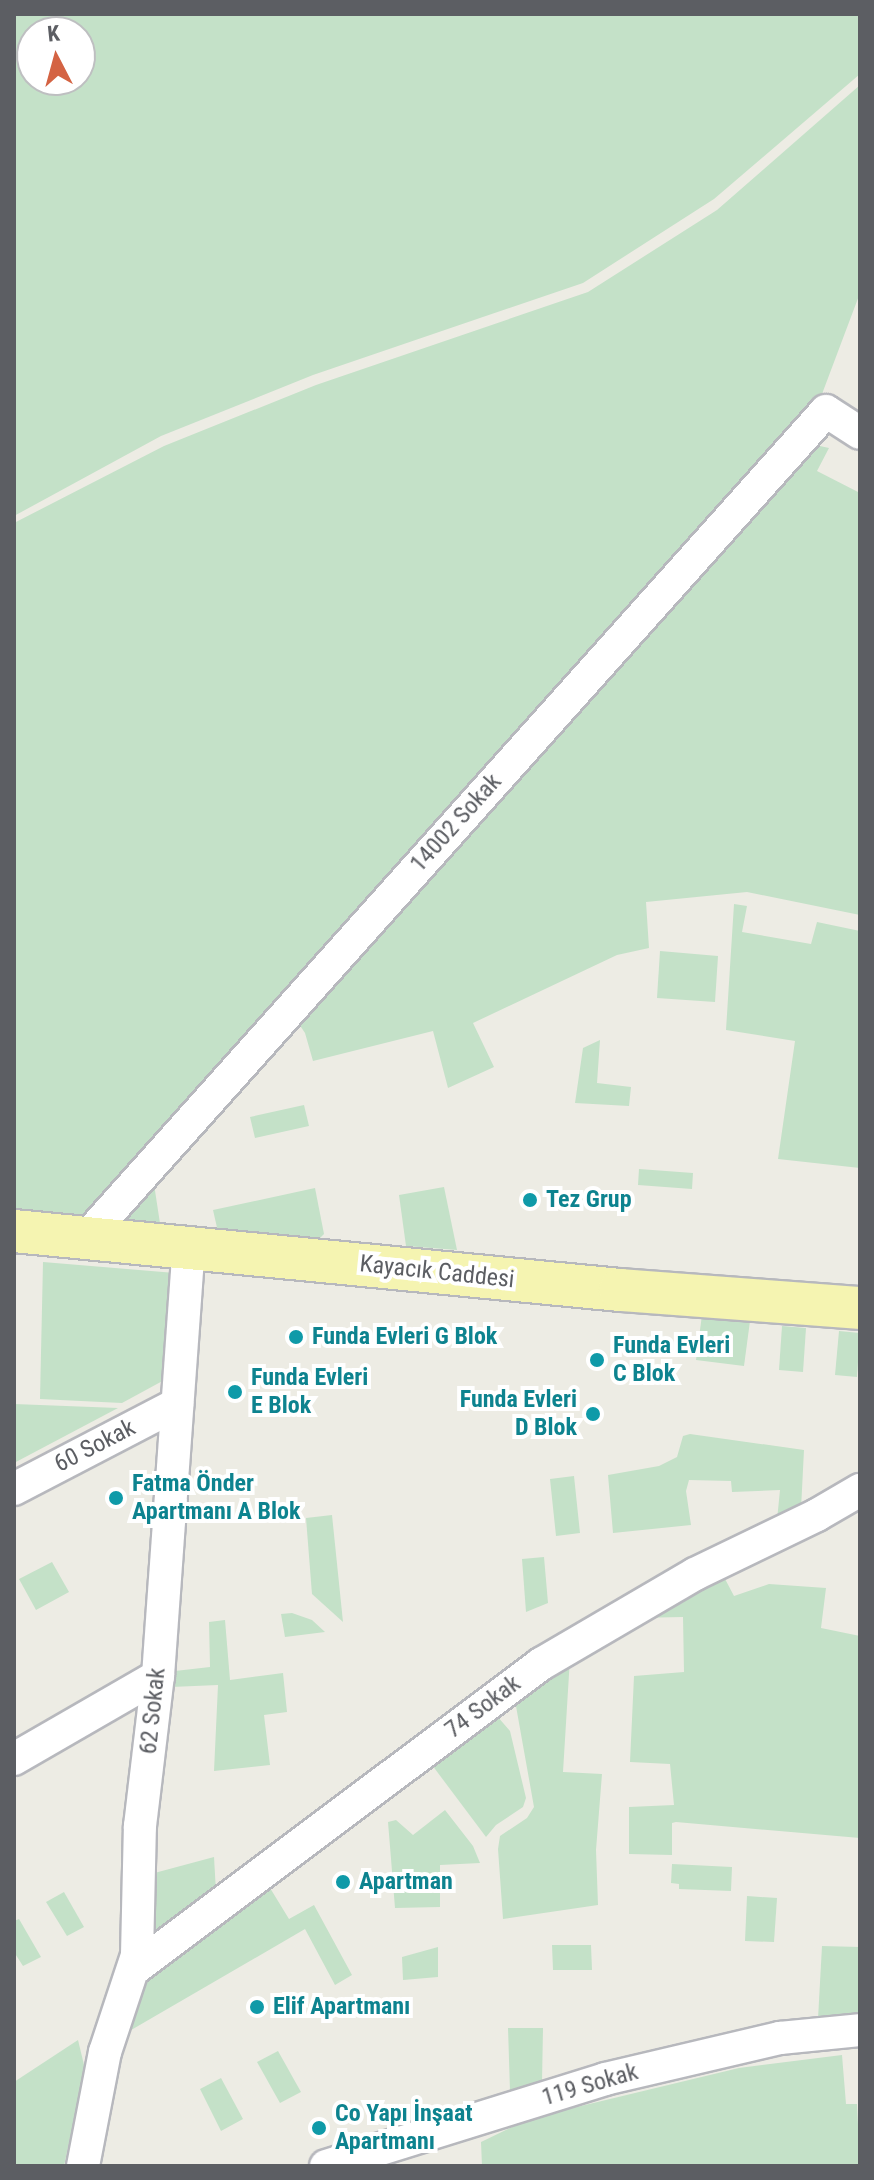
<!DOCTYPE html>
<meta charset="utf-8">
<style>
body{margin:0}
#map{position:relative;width:874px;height:2180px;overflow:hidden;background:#edece4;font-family:"Roboto Condensed",sans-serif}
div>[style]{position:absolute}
.green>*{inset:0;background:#c4e1c8}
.roads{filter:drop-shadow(2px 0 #b7b8bd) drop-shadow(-2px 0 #b7b8bd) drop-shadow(0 2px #b7b8bd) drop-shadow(0 -2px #b7b8bd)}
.minor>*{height:32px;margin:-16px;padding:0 16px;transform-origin:16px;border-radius:16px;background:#fff}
.major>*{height:42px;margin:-21px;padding:0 21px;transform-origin:21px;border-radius:21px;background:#f5f4b1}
.dots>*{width:22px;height:22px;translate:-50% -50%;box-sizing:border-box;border:4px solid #fff;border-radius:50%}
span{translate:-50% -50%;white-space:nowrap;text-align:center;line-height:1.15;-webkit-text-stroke:8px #fff;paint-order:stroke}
.street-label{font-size:24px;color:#5c5e63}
.culture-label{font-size:24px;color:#0d838f;font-weight:700}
.left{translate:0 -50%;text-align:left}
.right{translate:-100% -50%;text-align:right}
.frame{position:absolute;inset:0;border:16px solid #5c5e63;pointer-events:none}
.north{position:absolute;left:16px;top:16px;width:80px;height:80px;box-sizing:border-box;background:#fff;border:2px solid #bebfc1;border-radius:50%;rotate:354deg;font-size:22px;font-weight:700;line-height:32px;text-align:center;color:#5c5e63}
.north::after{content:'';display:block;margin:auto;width:28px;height:36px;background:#d46343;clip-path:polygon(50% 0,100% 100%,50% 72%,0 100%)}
</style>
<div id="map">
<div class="green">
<i style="clip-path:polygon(evenodd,14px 14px,860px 14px,860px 74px,714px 199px,583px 283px,313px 375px,161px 436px,14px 516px,14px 14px,32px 32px,80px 32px,80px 80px,32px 80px,32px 32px)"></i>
<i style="clip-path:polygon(860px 85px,860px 293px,822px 394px,90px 1212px,73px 1219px,14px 1213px,14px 523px,164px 446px,316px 385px,588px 292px,717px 210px)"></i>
<i style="clip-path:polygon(820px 446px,829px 448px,817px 471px,860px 493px,860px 915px,747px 892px,646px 902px,649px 948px,617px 955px,473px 1023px,494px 1067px,448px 1088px,433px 1031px,313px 1061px,305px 1033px,295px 1018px,812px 448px)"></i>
<i style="clip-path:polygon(734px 904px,747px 906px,742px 932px,811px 944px,817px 922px,860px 931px,860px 1168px,778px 1159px,795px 1041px,726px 1030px)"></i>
<i style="clip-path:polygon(660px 951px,718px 956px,715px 1002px,657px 998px)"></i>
<i style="clip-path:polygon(600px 1040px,597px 1083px,631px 1087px,629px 1106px,575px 1103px,583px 1048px)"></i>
<i style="clip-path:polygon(304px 1105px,309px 1126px,255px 1138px,250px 1117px)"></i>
<i style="clip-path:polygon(172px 1153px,177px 1161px,154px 1184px,161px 1230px,126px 1229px,119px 1210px)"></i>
<i style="clip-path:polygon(639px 1169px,693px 1173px,692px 1189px,638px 1185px)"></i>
<i style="clip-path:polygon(444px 1187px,457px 1250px,406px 1246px,399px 1195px)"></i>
<i style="clip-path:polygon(315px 1188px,324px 1234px,318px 1240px,218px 1232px,213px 1210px)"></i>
<i style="clip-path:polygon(43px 1262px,175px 1273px,168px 1378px,122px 1403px,40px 1399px)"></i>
<i style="clip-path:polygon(702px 1315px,750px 1321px,744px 1366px,696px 1360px)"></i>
<i style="clip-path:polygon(782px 1326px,806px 1328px,803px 1372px,779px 1370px)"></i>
<i style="clip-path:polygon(839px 1331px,860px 1333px,857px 1377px,835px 1375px)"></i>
<i style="clip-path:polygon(14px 1404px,118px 1408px,14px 1463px)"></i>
<i style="clip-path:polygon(690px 1434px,804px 1450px,801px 1509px,777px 1520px,780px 1490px,732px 1492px,731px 1481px,689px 1480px,686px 1491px,691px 1525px,613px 1533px,608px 1475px,659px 1466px,677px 1457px,683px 1436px)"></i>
<i style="clip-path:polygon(574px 1476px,580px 1533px,556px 1536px,550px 1479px)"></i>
<i style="clip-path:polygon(332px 1515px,343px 1622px,312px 1594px,306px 1518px)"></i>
<i style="clip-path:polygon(544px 1557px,548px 1603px,526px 1612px,522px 1559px)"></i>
<i style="clip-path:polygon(52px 1562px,69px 1592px,36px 1610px,19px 1579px)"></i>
<i style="clip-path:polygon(724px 1577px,734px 1596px,769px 1584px,826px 1588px,821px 1628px,860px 1636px,860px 1838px,676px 1822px,672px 1823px,672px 1855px,629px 1854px,629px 1807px,674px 1805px,670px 1764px,630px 1762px,634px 1676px,684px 1672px,683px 1617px,634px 1618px)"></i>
<i style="clip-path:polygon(292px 1613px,312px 1620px,325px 1632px,285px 1637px,281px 1614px)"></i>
<i style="clip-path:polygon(225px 1620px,230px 1680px,283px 1673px,287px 1712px,264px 1715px,270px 1765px,214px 1771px,218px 1685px,171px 1687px,175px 1671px,210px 1667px,209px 1622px)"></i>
<i style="clip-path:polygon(570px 1658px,563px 1772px,602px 1774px,596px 1850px,598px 1905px,503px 1919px,498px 1849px,500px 1836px,527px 1818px,534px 1807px,514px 1695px)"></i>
<i style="clip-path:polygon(497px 1716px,510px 1731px,526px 1798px,523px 1807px,496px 1825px,486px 1837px,429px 1761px)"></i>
<i style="clip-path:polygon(445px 1810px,473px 1846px,480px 1863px,440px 1865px,440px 1907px,395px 1908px,388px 1822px,396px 1820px,413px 1835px)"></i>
<i style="clip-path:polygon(214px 1857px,216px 1892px,152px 1935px,147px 1875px)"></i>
<i style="clip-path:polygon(672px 1864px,732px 1867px,731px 1891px,679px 1889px,679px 1884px,671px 1883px)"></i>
<i style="clip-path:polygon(267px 1883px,289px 1919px,314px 1905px,352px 1975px,335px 1985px,305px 1929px,126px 2033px,142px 1976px)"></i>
<i style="clip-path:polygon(64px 1892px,84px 1927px,67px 1936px,46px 1902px)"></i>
<i style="clip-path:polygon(747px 1896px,777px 1898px,774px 1942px,745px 1941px)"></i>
<i style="clip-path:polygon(19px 1919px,41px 1957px,23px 1966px,14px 1952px,14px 1921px)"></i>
<i style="clip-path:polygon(552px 1945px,591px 1945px,592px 1970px,553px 1970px)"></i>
<i style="clip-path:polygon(822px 1946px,860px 1947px,860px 2017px,818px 2019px)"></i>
<i style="clip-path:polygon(438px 1947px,438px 1977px,403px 1980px,402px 1957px)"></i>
<i style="clip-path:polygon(508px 2028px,543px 2028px,542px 2083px,510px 2092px)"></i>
<i style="clip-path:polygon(78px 2040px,85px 2069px,64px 2166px,14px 2166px,14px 2082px)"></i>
<i style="clip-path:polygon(278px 2051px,301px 2092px,280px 2103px,257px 2062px)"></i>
<i style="clip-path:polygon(842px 2055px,846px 2104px,857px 2104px,860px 2166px,482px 2166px,481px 2142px,531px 2118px,739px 2068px)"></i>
<i style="clip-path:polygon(221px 2078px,243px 2119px,221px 2131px,200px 2089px)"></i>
</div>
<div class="roads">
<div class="minor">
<i style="left:87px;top:1237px;width:1108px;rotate:-48.18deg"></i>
<i style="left:826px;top:411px;width:40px;rotate:32.9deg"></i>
<i style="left:14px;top:1489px;width:184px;rotate:-27.5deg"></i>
<i style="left:14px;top:1759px;width:166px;rotate:-30deg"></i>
<i style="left:134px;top:1969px;width:509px;rotate:-36.85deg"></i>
<i style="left:541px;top:1664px;width:178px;rotate:-30.3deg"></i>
<i style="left:695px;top:1574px;width:136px;rotate:-25.8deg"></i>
<i style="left:817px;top:1515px;width:50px;rotate:-30.2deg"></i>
<i style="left:83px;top:2166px;width:116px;rotate:-79.1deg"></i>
<i style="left:105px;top:2052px;width:102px;rotate:-71.7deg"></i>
<i style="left:137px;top:1955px;width:129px;rotate:-88.7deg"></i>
<i style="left:140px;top:1826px;width:151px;rotate:-83.2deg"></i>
<i style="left:158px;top:1676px;width:429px;rotate:-85.9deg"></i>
<i style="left:326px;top:2166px;width:292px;rotate:-17.3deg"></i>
<i style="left:605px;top:2079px;width:180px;rotate:-13.2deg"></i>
<i style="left:780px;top:2038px;width:80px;rotate:-5.7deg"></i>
</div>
<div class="major">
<i style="left:14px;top:1231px;width:609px;rotate:5.56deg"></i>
<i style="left:620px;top:1290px;width:241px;rotate:4.3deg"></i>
</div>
</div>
<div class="dots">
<i style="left:530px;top:1200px;background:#0f9aa8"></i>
<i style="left:296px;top:1337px;background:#0f9aa8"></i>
<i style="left:597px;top:1360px;background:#0f9aa8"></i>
<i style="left:235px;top:1392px;background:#0f9aa8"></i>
<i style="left:593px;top:1414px;background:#0f9aa8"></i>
<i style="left:116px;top:1498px;background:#0f9aa8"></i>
<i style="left:343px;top:1882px;background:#0f9aa8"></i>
<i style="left:257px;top:2007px;background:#0f9aa8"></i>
<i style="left:319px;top:2128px;background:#0f9aa8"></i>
</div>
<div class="street-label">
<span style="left:456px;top:823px;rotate:-48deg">14002 Sokak</span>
<span style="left:437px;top:1272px;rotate:6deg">Kayacık Caddesi</span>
<span style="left:95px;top:1446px;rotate:-27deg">60 Sokak</span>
<span style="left:483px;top:1707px;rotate:-37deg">74 Sokak</span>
<span style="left:153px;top:1711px;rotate:-84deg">62 Sokak</span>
<span style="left:590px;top:2085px;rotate:-16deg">119 Sokak</span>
</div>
<div class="culture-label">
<span class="left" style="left:546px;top:1200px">Tez Grup</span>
<span class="left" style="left:312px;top:1337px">Funda Evleri G Blok</span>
<span class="left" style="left:613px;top:1360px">Funda Evleri<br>C Blok</span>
<span class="left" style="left:251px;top:1392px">Funda Evleri<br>E Blok</span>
<span class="right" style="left:577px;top:1414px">Funda Evleri<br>D Blok</span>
<span class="left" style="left:132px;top:1498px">Fatma Önder<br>Apartmanı A Blok</span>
<span class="left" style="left:359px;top:1882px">Apartman</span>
<span class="left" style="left:273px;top:2007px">Elif Apartmanı</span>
<span class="left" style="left:335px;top:2128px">Co Yapı İnşaat<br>Apartmanı</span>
</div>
<div class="frame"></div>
<div class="north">K</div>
</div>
